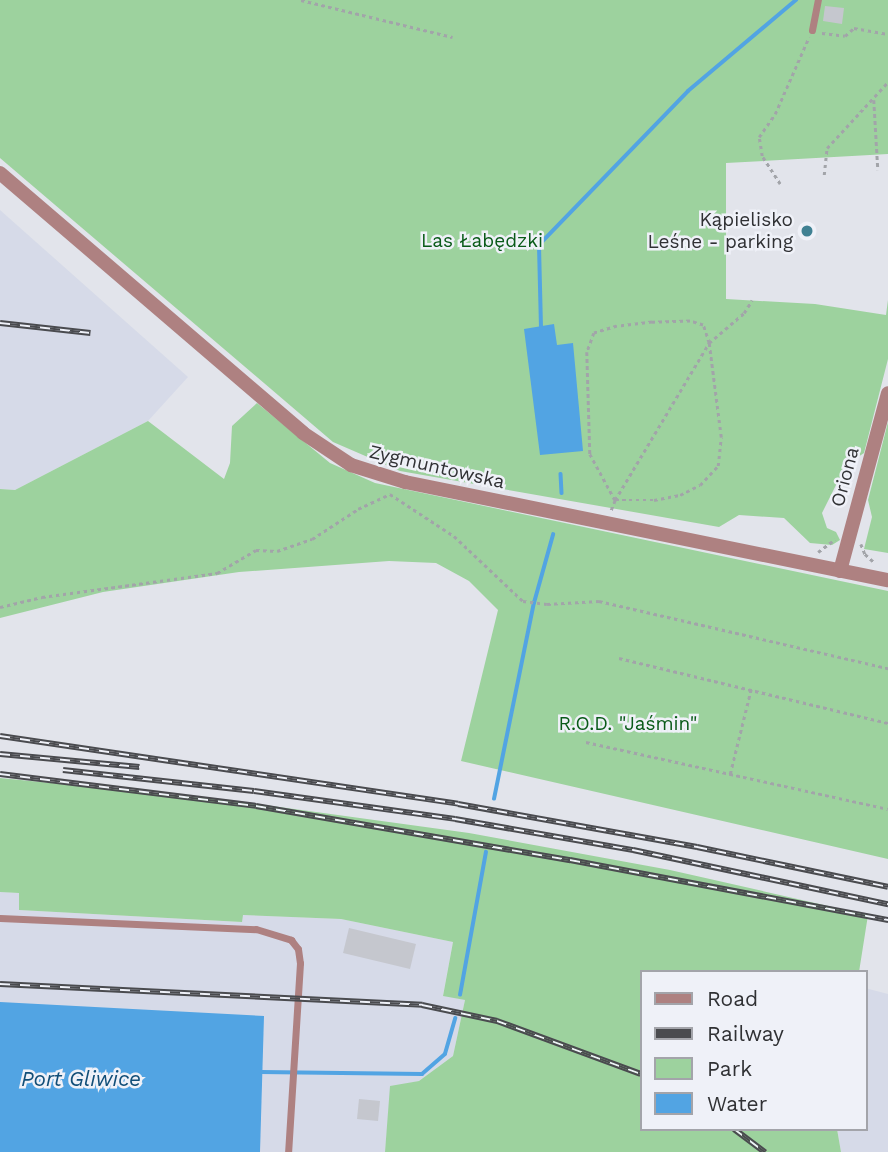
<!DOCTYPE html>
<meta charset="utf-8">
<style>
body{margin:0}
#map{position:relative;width:888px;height:1152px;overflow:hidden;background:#e2e4eb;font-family:"Work Sans",sans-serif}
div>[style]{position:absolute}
.built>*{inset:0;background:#d6dae8}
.green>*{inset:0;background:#9dd29e}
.water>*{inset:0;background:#52a4e3}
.stream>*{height:3.5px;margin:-1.75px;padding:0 1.75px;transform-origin:1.75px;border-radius:1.75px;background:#52a4e3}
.building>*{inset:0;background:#c5c7ce}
.path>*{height:2.5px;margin-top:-1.25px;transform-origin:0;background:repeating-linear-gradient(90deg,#a2a4a9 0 3.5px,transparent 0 7px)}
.service>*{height:7px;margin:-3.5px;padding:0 3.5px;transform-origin:3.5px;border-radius:3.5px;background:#ae8181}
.tertiary>*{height:14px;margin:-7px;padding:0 7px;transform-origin:7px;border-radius:7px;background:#ae8181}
.rail>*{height:6px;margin-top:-3px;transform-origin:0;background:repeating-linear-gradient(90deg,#eff1f8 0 10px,#4a4b4f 0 20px);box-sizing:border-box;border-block:2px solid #4a4b4f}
.dots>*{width:19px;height:19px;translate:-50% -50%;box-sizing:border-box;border:4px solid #eff1f8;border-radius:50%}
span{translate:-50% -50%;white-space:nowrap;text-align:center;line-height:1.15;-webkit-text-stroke:5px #eff1f8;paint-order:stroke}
.poi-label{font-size:19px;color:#303134}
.right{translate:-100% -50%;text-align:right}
.park-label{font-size:19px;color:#095a18}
.street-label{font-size:19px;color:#303134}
.water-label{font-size:21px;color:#114e78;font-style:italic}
.legend{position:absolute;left:640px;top:970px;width:228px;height:161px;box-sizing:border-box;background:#eff1f8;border:2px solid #a3a4aa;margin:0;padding:9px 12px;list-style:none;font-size:21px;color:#303134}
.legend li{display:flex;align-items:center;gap:14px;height:35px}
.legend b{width:35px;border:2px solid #a3a4aa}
</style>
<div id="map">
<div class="built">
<i style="clip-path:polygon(0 210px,188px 377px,148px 421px,15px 490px,0 489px)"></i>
<i style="clip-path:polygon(0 892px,19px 893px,19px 910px,241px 922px,242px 915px,341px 919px,453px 942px,443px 995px,465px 1000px,453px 1056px,419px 1081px,391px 1087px,385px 1152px,0 1152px)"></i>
<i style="clip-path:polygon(865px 988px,888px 994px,888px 1152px,841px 1152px,837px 1129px,865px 1129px)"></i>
</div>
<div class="green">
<i style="clip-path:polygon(0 0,888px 0,888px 154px,726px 163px,726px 299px,815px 304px,886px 315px,888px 300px,888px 359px,864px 453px,846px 465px,822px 513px,827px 528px,836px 532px,840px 540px,832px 545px,810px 543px,784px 518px,739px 515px,719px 527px,400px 471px,333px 442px,0 158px)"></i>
<i style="clip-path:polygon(257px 403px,330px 463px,375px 483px,888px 591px,888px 859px,461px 761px,498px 610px,469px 581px,436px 563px,389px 561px,239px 572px,103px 592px,0 618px,0 489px,15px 490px,148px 421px,224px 479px,230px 463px,232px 426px)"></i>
<i style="clip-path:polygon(888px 422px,888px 553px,864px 549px,872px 517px,868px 500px)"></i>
<i style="clip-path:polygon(0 778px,244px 802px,469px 833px,670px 870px,868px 915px,859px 972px,641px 972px,641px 1129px,837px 1129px,841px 1152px,385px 1152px,390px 1086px,419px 1081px,453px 1056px,465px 1000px,443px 996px,453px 942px,341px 919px,243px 915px,242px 922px,19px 910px,19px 893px,0 892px)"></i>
</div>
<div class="water">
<i style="clip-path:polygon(554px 324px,557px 345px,573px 343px,583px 451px,540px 455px,524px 329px)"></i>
<i style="clip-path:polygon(0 1002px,264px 1016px,260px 1152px,0 1152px)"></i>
</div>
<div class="stream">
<i style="left:541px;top:328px;width:83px;rotate:-91.4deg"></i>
<i style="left:539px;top:245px;width:214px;rotate:-45.9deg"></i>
<i style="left:688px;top:91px;width:141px;rotate:-40.1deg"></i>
<i style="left:561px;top:474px;width:19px;rotate:87deg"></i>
<i style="left:494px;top:799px;width:200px;rotate:-78.5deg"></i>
<i style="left:534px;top:603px;width:71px;rotate:-74.4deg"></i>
<i style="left:460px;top:995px;width:145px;rotate:-79.7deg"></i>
<i style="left:261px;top:1072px;width:161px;rotate:0.7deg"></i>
<i style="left:422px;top:1074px;width:30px;rotate:-41deg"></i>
<i style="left:445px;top:1054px;width:37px;rotate:-74deg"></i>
</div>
<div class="building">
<i style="clip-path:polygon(825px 6px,844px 8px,842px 24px,823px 21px)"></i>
<i style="clip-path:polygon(349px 928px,416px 944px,410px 969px,343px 953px)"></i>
<i style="clip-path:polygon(359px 1099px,380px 1101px,378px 1121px,357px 1119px)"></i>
</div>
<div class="path">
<i style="left:301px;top:0;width:156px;rotate:13.7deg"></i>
<i style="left:822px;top:33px;width:23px;rotate:7deg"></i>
<i style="left:845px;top:36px;width:12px;rotate:-42deg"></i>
<i style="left:854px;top:28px;width:35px;rotate:10deg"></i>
<i style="left:874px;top:100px;width:70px;rotate:86.7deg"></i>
<i style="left:824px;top:175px;width:27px;rotate:-84deg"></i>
<i style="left:827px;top:148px;width:90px;rotate:-47.3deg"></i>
<i style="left:780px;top:184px;width:33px;rotate:-123deg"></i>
<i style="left:762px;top:156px;width:19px;rotate:-99deg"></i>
<i style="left:759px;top:137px;width:28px;rotate:-55deg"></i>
<i style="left:775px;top:114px;width:84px;rotate:-66.2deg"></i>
<i style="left:611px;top:510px;width:11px;rotate:-68deg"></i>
<i style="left:615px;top:500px;width:39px"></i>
<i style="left:654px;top:500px;width:26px;rotate:-11deg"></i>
<i style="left:680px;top:495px;width:22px;rotate:-27deg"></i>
<i style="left:700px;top:485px;width:26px;rotate:-47deg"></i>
<i style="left:718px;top:466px;width:29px;rotate:-84deg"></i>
<i style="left:721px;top:437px;width:95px;rotate:-97.3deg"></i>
<i style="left:709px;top:343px;width:19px;rotate:-108deg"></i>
<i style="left:703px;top:325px;width:14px;rotate:-163deg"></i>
<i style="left:690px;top:321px;width:38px;rotate:178deg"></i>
<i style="left:652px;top:322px;width:35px;rotate:173deg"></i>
<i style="left:617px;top:326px;width:24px;rotate:163deg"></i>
<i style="left:594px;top:333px;width:20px;rotate:110deg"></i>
<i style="left:587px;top:352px;width:102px;rotate:88.3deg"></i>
<i style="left:590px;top:454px;width:52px;rotate:61.5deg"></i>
<i style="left:615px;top:500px;width:183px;rotate:-59.1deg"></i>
<i style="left:709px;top:343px;width:46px;rotate:-40.6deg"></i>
<i style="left:744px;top:313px;width:15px;rotate:-58deg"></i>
<i style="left:861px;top:544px;width:11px;rotate:68deg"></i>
<i style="left:865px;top:554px;width:13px;rotate:42deg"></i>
<i style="left:818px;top:552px;width:21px;rotate:-37deg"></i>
<i style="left:0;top:607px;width:43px;rotate:-13.4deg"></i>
<i style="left:42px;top:597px;width:177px;rotate:-7.8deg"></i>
<i style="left:217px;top:573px;width:45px;rotate:-30.5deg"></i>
<i style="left:256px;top:550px;width:21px;rotate:3deg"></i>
<i style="left:277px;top:551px;width:37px;rotate:-19deg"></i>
<i style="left:312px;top:539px;width:55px;rotate:-33.1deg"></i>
<i style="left:358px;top:509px;width:35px;rotate:-25deg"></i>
<i style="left:390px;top:494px;width:77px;rotate:33.3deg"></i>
<i style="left:454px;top:536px;width:95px;rotate:43.3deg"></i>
<i style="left:523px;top:601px;width:24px;rotate:7deg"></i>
<i style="left:547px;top:604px;width:52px;rotate:-3.3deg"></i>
<i style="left:599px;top:601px;width:297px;rotate:13.1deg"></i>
<i style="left:619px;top:658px;width:277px;rotate:13.6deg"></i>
<i style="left:586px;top:742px;width:309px;rotate:12.5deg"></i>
<i style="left:730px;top:774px;width:88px;rotate:-76.1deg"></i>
</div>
<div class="service">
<i style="left:812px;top:30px;width:31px;rotate:-79deg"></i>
<i style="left:0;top:918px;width:256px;rotate:2.5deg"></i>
<i style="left:256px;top:929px;width:37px;rotate:17deg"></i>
<i style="left:291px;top:940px;width:11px;rotate:52deg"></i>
<i style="left:298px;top:949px;width:14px;rotate:82deg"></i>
<i style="left:300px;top:963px;width:189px;rotate:93.6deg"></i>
</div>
<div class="tertiary">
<i style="left:0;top:173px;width:399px;rotate:40.6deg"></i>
<i style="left:303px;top:433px;width:58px;rotate:33.7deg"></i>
<i style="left:351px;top:465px;width:57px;rotate:17.5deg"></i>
<i style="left:405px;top:482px;width:493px;rotate:11.5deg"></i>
<i style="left:840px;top:571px;width:184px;rotate:-74.9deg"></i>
</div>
<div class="rail">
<i style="left:0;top:323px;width:91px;rotate:6.3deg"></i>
<i style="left:0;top:736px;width:463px;rotate:8.4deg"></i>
<i style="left:458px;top:804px;width:243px;rotate:10.2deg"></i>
<i style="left:697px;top:847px;width:195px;rotate:11.8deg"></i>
<i style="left:0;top:754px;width:140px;rotate:5.3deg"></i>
<i style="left:63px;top:770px;width:192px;rotate:6.3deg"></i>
<i style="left:254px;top:791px;width:203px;rotate:7.9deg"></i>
<i style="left:455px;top:819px;width:181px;rotate:9.9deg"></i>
<i style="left:633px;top:850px;width:261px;rotate:12deg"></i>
<i style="left:0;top:774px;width:258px;rotate:7.1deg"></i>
<i style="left:256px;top:806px;width:319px;rotate:9.8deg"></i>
<i style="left:570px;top:860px;width:324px;rotate:10.7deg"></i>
<i style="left:0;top:984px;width:423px;rotate:2.8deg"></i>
<i style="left:422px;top:1005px;width:77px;rotate:12deg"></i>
<i style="left:497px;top:1021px;width:153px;rotate:20.2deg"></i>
<i style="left:734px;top:1129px;width:39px;rotate:37deg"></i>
</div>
<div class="dots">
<i style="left:807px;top:231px;background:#408193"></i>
</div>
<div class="poi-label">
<span class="right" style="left:793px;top:231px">Kąpielisko<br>Leśne - parking</span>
</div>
<div class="park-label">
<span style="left:482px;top:241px">Las Łabędzki</span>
<span style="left:628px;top:724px">R.O.D. "Jaśmin"</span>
</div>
<div class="street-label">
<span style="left:437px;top:467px;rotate:13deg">Zygmuntowska</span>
<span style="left:845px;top:477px;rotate:-75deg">Oriona</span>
</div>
<div class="water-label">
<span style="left:81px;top:1079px">Port Gliwice</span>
</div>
<ul class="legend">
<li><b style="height:9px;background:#ae8181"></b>Road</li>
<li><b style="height:9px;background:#4a4b4f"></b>Railway</li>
<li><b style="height:19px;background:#9dd29e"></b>Park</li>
<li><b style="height:19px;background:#52a4e3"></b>Water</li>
</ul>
</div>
